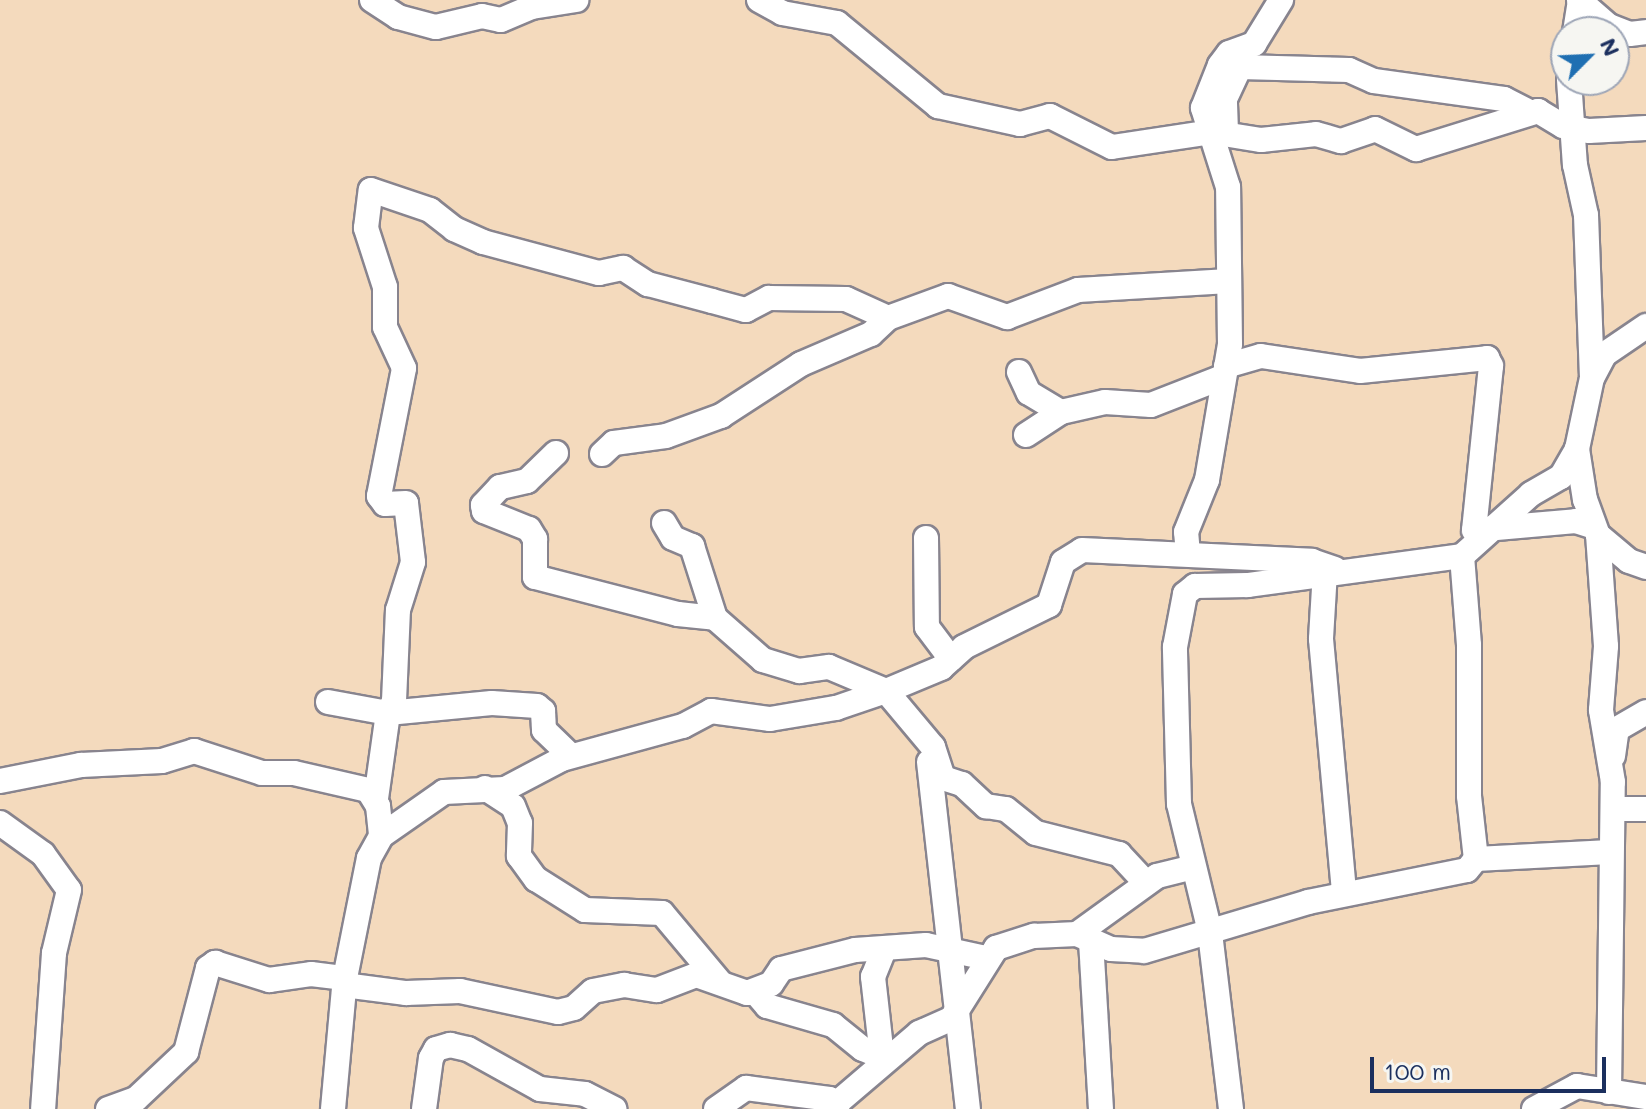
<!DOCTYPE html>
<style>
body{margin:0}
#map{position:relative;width:1646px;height:1109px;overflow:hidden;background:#f4dabd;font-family:Mali,sans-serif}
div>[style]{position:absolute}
.roads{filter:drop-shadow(2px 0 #88848e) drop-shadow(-2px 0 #88848e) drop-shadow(0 2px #88848e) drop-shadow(0 -2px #88848e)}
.minor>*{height:24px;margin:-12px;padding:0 12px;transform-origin:12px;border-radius:12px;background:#fff}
span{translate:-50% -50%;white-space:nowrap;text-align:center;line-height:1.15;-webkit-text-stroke:7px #f6f6f2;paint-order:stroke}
.north{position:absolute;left:1550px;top:16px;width:80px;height:80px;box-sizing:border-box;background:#f6f6f2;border:2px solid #9ea6b7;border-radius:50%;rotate:66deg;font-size:22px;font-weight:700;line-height:32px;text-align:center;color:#1b2f5e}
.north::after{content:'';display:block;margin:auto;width:28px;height:36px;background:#1f6fb2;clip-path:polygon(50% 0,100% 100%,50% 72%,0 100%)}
.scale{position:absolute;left:1370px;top:1057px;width:236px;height:36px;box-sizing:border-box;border:4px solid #1b2f5e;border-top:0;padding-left:10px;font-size:24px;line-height:28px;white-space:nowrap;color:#1b2f5e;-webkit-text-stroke:6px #f6f6f2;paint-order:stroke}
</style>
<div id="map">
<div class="roads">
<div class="minor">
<i style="left:372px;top:0;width:31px;rotate:33deg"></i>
<i style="left:398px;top:17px;width:39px;rotate:15deg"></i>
<i style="left:436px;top:27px;width:47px;rotate:-13.4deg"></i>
<i style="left:482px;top:16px;width:19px;rotate:12deg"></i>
<i style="left:501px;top:20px;width:34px;rotate:-23deg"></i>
<i style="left:532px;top:7px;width:45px;rotate:-9deg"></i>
<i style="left:759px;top:0;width:26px;rotate:29deg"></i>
<i style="left:782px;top:13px;width:56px;rotate:10.3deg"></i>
<i style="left:837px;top:23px;width:131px;rotate:39.4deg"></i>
<i style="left:938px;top:106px;width:84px;rotate:12.4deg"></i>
<i style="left:1020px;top:124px;width:31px;rotate:-15deg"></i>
<i style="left:1050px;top:116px;width:69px;rotate:26.6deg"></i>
<i style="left:1112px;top:147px;width:100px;rotate:-8.6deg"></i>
<i style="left:1211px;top:132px;width:51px;rotate:9.1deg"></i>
<i style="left:1261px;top:140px;width:55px;rotate:-6.2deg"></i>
<i style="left:1316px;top:134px;width:26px;rotate:16deg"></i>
<i style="left:1341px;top:141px;width:36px;rotate:-19deg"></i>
<i style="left:1375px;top:129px;width:46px;rotate:26deg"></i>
<i style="left:1416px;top:149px;width:128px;rotate:-17.3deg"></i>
<i style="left:1538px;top:111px;width:29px;rotate:31deg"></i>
<i style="left:1563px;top:126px;width:26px;rotate:11deg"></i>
<i style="left:1589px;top:131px;width:57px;rotate:-3deg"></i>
<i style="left:1579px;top:0;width:40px;rotate:41deg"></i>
<i style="left:1609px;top:26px;width:22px;rotate:21deg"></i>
<i style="left:1630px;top:34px;width:16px;rotate:-7deg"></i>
<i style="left:1575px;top:32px;width:32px;rotate:-81deg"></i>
<i style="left:1569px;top:80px;width:85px;rotate:86deg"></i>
<i style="left:1575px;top:165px;width:51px;rotate:77.6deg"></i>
<i style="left:1586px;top:215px;width:160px;rotate:87.9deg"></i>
<i style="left:1226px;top:132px;width:33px;rotate:-92deg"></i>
<i style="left:1225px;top:99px;width:35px;rotate:-65deg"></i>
<i style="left:1240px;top:67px;width:109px;rotate:1.6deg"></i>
<i style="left:1349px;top:70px;width:27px;rotate:24deg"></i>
<i style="left:1374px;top:81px;width:131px;rotate:7.9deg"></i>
<i style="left:1504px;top:99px;width:28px;rotate:27deg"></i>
<i style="left:1226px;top:366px;width:36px;rotate:-16deg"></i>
<i style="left:1261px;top:356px;width:100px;rotate:8.6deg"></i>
<i style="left:1360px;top:371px;width:128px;rotate:-5.8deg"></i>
<i style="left:1487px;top:358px;width:9px;rotate:63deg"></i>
<i style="left:1491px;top:366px;width:165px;rotate:95.9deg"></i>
<i style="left:1474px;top:530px;width:102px;rotate:-5deg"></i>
<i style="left:1576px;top:521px;width:19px;rotate:18deg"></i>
<i style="left:1019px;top:372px;width:23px;rotate:65deg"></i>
<i style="left:1029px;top:393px;width:37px;rotate:31deg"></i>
<i style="left:1061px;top:412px;width:45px;rotate:-12.8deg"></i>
<i style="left:1105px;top:402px;width:46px;rotate:3.7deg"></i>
<i style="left:1151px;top:405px;width:77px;rotate:-21.3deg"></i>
<i style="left:1026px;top:435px;width:42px;rotate:-33.3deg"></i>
<i style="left:556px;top:453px;width:40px;rotate:136deg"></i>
<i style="left:527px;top:481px;width:28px;rotate:167deg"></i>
<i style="left:500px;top:487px;width:25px;rotate:133deg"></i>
<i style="left:483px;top:505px;width:6px;rotate:81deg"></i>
<i style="left:484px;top:511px;width:48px;rotate:21.8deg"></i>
<i style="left:529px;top:529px;width:12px;rotate:59deg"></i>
<i style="left:535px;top:539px;width:38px;rotate:90deg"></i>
<i style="left:535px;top:577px;width:148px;rotate:14.5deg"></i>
<i style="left:678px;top:614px;width:37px;rotate:6deg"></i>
<i style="left:715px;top:618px;width:64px;rotate:41.2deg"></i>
<i style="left:763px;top:660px;width:38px;rotate:17deg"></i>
<i style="left:799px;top:671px;width:30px;rotate:-8deg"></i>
<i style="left:829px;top:667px;width:62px;rotate:22.8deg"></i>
<i style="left:886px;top:691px;width:73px;rotate:50deg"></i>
<i style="left:933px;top:747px;width:33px;rotate:72deg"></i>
<i style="left:943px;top:778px;width:20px;rotate:18deg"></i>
<i style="left:962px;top:784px;width:33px;rotate:43deg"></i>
<i style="left:986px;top:806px;width:20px;rotate:9deg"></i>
<i style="left:1006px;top:809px;width:38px;rotate:39deg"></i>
<i style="left:1036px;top:833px;width:86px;rotate:14.2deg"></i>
<i style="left:1119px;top:854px;width:40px;rotate:47deg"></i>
<i style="left:602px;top:454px;width:16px;rotate:-43deg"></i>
<i style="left:614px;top:443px;width:52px;rotate:-7.7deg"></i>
<i style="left:666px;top:436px;width:59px;rotate:-20deg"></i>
<i style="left:721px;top:416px;width:95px;rotate:-33deg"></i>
<i style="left:801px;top:364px;width:76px;rotate:-23.2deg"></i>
<i style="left:871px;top:334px;width:23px;rotate:-43deg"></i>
<i style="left:888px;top:318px;width:64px;rotate:-20.1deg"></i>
<i style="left:948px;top:296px;width:63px;rotate:19.6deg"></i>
<i style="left:1007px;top:317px;width:76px;rotate:-20.8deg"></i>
<i style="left:1078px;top:290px;width:151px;rotate:-3.4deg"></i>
<i style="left:664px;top:523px;width:17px;rotate:59deg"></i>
<i style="left:673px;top:538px;width:21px;rotate:23deg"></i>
<i style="left:692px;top:546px;width:76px;rotate:72.3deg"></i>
<i style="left:1598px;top:535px;width:40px;rotate:40deg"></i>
<i style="left:1629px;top:561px;width:18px;rotate:19deg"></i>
<i style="left:926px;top:538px;width:89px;rotate:89.4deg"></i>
<i style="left:927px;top:627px;width:40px;rotate:53deg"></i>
<i style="left:1188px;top:554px;width:22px;rotate:-95deg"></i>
<i style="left:1186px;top:532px;width:56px;rotate:-68deg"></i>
<i style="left:1207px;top:480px;width:138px;rotate:-80.4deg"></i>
<i style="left:1230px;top:344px;width:157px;rotate:-90.7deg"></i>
<i style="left:1228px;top:187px;width:83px;rotate:-107.6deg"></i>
<i style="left:1203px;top:108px;width:46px;rotate:-68.4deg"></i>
<i style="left:1220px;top:65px;width:15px;rotate:-53deg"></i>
<i style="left:1229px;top:53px;width:27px;rotate:-20deg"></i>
<i style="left:1254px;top:44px;width:52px;rotate:-58.5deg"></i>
<i style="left:1462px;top:556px;width:89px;rotate:85.5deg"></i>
<i style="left:1469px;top:645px;width:151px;rotate:90deg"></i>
<i style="left:1469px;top:796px;width:63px;rotate:83.7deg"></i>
<i style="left:1325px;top:571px;width:68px;rotate:93.4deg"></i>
<i style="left:1321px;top:639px;width:256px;rotate:84.8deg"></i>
<i style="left:328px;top:702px;width:61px;rotate:10.4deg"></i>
<i style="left:388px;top:713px;width:86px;rotate:98deg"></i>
<i style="left:388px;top:713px;width:13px;rotate:-63deg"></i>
<i style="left:394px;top:701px;width:91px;rotate:-87.5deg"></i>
<i style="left:398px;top:610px;width:50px;rotate:-72.6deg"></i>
<i style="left:413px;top:562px;width:59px;rotate:-96.8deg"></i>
<i style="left:406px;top:503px;width:21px;rotate:177deg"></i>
<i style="left:385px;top:504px;width:10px;rotate:-127deg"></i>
<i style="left:379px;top:496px;width:130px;rotate:-78.9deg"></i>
<i style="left:404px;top:368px;width:45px;rotate:-114.9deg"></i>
<i style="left:385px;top:327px;width:40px;rotate:-90deg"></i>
<i style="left:385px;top:287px;width:62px;rotate:-107.9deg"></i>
<i style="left:366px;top:228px;width:38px;rotate:-83deg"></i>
<i style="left:371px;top:190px;width:62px;rotate:18.7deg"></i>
<i style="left:430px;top:210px;width:31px;rotate:38deg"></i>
<i style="left:454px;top:229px;width:32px;rotate:24deg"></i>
<i style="left:483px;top:242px;width:120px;rotate:15deg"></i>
<i style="left:599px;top:273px;width:25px;rotate:-12deg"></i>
<i style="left:623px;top:268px;width:30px;rotate:33deg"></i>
<i style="left:648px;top:284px;width:66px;rotate:14.9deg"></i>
<i style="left:712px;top:301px;width:35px;rotate:15deg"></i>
<i style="left:746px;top:310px;width:26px;rotate:-28deg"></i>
<i style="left:769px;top:298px;width:77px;rotate:0.7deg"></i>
<i style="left:846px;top:299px;width:46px;rotate:24.3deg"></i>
<i style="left:388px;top:713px;width:104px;rotate:-5.5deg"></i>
<i style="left:492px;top:703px;width:45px;rotate:3.8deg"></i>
<i style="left:537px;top:706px;width:8px;rotate:40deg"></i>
<i style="left:543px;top:711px;width:19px;rotate:87deg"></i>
<i style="left:544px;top:730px;width:37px;rotate:44deg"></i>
<i style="left:1613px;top:756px;width:27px;rotate:-82deg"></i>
<i style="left:1617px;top:729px;width:34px;rotate:-30deg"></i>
<i style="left:929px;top:762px;width:349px;rotate:83.6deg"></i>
<i style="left:0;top:781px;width:83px;rotate:-11.2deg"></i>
<i style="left:81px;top:765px;width:81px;rotate:-2.8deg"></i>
<i style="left:162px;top:761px;width:34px;rotate:-17deg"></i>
<i style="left:194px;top:751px;width:71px;rotate:17.9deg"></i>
<i style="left:262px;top:773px;width:32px"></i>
<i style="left:294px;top:773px;width:76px;rotate:12.9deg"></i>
<i style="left:368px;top:790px;width:19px;rotate:58deg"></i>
<i style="left:378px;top:806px;width:30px;rotate:84deg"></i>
<i style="left:485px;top:788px;width:33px;rotate:33deg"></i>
<i style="left:513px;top:806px;width:18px;rotate:68deg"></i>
<i style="left:520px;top:823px;width:33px;rotate:92deg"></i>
<i style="left:519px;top:856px;width:29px;rotate:54deg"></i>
<i style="left:536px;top:879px;width:58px;rotate:32.3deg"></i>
<i style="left:585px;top:910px;width:77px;rotate:2.2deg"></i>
<i style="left:662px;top:913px;width:89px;rotate:50deg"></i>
<i style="left:1614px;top:809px;width:32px"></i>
<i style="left:0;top:823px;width:53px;rotate:35.8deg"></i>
<i style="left:43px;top:854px;width:44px;rotate:54.2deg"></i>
<i style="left:69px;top:890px;width:65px;rotate:103.4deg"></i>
<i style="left:54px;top:953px;width:156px;rotate:94deg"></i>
<i style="left:1077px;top:934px;width:37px;rotate:24deg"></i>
<i style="left:1111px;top:949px;width:33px;rotate:3deg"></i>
<i style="left:1144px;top:951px;width:171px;rotate:-16.6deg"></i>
<i style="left:1308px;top:902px;width:162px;rotate:-11.4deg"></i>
<i style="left:1467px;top:870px;width:14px;rotate:-51deg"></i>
<i style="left:1476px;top:859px;width:134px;rotate:-3deg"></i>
<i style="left:1091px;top:941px;width:168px;rotate:86.6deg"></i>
<i style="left:344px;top:985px;width:63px;rotate:7.4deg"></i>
<i style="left:406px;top:993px;width:54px;rotate:-2.1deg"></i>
<i style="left:460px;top:991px;width:100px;rotate:12.1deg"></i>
<i style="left:558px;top:1012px;width:16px;rotate:-14deg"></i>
<i style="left:574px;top:1008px;width:25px;rotate:-42deg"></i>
<i style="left:593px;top:991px;width:32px;rotate:-11deg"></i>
<i style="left:624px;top:985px;width:33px;rotate:9deg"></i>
<i style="left:657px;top:990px;width:42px;rotate:-21deg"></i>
<i style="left:696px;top:975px;width:54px;rotate:19.4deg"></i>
<i style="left:747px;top:993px;width:26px;rotate:-21deg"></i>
<i style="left:771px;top:984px;width:18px;rotate:-56deg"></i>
<i style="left:781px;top:969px;width:76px;rotate:-14.4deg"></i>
<i style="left:855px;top:950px;width:71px;rotate:-4deg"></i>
<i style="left:926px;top:945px;width:61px;rotate:12.2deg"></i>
<i style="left:754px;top:991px;width:20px;rotate:49deg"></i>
<i style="left:767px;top:1006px;width:69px;rotate:16.1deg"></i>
<i style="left:833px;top:1025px;width:38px;rotate:39deg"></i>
<i style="left:863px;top:1049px;width:25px;rotate:23deg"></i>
<i style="left:882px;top:1057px;width:81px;rotate:-96.4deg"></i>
<i style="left:873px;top:977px;width:29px;rotate:-68deg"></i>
<i style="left:1609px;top:1092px;width:310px;rotate:-89.3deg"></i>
<i style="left:1613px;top:782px;width:73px;rotate:-99.5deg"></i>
<i style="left:1601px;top:710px;width:64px;rotate:-85.5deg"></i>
<i style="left:1606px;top:646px;width:111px;rotate:-94.1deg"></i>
<i style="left:1598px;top:535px;width:37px;rotate:-110deg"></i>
<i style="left:1585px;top:500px;width:52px;rotate:-98.9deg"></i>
<i style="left:1577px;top:449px;width:73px;rotate:-78.1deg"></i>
<i style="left:1592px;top:378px;width:27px;rotate:-62deg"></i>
<i style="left:1605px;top:354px;width:50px;rotate:-34.3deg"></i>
<i style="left:108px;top:1109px;width:30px;rotate:-20deg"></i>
<i style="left:136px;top:1099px;width:69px;rotate:-43.2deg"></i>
<i style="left:186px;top:1052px;width:87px;rotate:-75.3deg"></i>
<i style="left:208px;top:968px;width:9px;rotate:-36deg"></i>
<i style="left:215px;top:963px;width:57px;rotate:17.5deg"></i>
<i style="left:269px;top:980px;width:42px;rotate:-8.1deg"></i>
<i style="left:311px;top:974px;width:34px;rotate:7deg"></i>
<i style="left:345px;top:978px;width:122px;rotate:-78.7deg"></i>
<i style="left:369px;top:858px;width:25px;rotate:-61deg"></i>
<i style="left:381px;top:836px;width:77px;rotate:-34.9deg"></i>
<i style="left:444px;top:792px;width:61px;rotate:-2.8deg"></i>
<i style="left:505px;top:789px;width:64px;rotate:-27.8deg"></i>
<i style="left:562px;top:759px;width:125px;rotate:-15.3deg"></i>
<i style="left:683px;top:726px;width:32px;rotate:-28deg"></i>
<i style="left:711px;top:711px;width:60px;rotate:7.7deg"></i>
<i style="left:770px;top:719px;width:67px;rotate:-9.5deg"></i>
<i style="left:836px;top:708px;width:53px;rotate:-18.8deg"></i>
<i style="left:886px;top:691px;width:60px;rotate:-22.7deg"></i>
<i style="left:941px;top:668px;width:31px;rotate:-42deg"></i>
<i style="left:964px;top:647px;width:95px;rotate:-26.3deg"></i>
<i style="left:1049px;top:605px;width:45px;rotate:-72deg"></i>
<i style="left:1063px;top:562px;width:22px;rotate:-32deg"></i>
<i style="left:1082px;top:550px;width:230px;rotate:2.7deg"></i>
<i style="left:1312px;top:561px;width:24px;rotate:19deg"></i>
<i style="left:333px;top:1109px;width:132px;rotate:-84.8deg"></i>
<i style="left:424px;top:1109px;width:51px;rotate:-82.2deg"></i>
<i style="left:431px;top:1058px;width:10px;rotate:-61deg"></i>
<i style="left:436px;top:1049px;width:15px;rotate:-16deg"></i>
<i style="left:450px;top:1045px;width:18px;rotate:13deg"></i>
<i style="left:468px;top:1049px;width:82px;rotate:29.1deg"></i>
<i style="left:540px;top:1089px;width:45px;rotate:6.3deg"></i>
<i style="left:585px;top:1094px;width:33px;rotate:27deg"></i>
<i style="left:716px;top:1109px;width:37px;rotate:-35deg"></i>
<i style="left:746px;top:1088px;width:84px;rotate:7.5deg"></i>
<i style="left:829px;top:1099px;width:13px;rotate:51deg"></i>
<i style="left:830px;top:1109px;width:117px;rotate:-40.5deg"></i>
<i style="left:919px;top:1033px;width:36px;rotate:-24deg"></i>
<i style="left:952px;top:1018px;width:83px;rotate:-57.8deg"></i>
<i style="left:996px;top:948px;width:40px;rotate:-18deg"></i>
<i style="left:1034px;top:936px;width:43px;rotate:-2.7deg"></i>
<i style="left:1077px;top:934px;width:99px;rotate:-35.9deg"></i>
<i style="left:1157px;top:876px;width:36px;rotate:-14deg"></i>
<i style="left:1231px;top:1109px;width:178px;rotate:-96.8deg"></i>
<i style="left:1210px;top:932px;width:132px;rotate:-103.6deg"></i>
<i style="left:1179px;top:804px;width:157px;rotate:-91.5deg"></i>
<i style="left:1175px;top:647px;width:54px;rotate:-79.3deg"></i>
<i style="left:1185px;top:594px;width:13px;rotate:-39deg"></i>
<i style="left:1195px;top:586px;width:53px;rotate:-1.1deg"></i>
<i style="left:1248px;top:585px;width:216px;rotate:-7.7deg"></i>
<i style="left:1462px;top:556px;width:93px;rotate:-41.9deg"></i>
<i style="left:1531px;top:494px;width:34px;rotate:-30deg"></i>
<i style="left:1561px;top:477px;width:32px;rotate:-60deg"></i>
<i style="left:1534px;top:1109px;width:49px;rotate:-28.1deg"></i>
<i style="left:1577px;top:1086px;width:70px;rotate:9.1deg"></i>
</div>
</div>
<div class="north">N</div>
<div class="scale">100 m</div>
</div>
